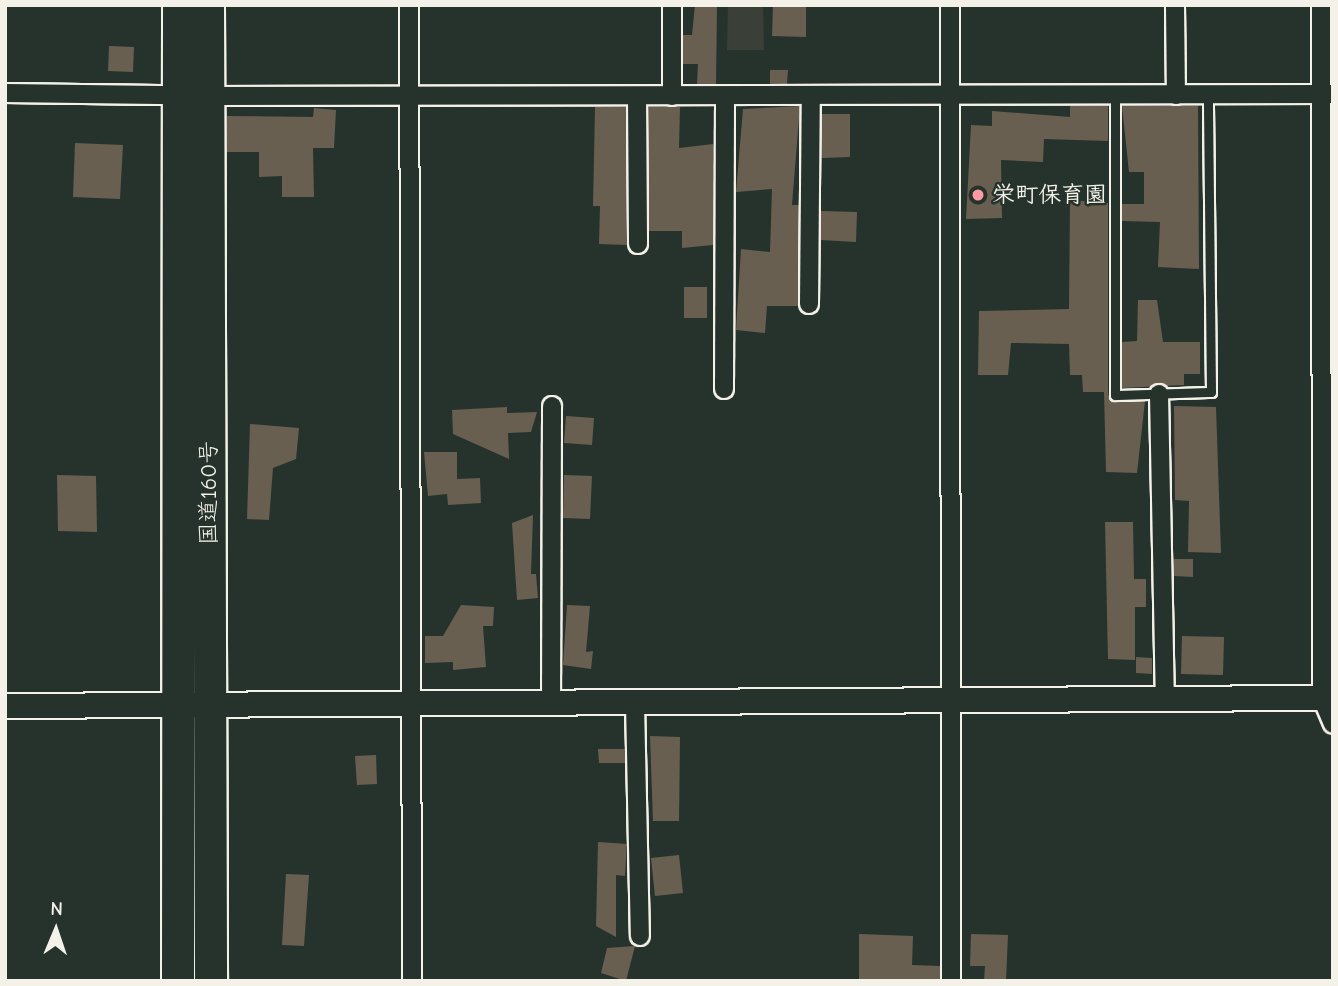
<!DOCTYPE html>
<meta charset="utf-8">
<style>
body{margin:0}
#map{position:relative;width:1338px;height:986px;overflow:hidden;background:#26332d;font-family:"Comic Neue","Klee One",sans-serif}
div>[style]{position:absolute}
.built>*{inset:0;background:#3a4038}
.building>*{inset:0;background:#685f51}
.roads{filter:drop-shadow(2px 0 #f4f1e8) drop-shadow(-2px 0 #f4f1e8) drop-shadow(0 2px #f4f1e8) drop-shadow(0 -2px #f4f1e8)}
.lane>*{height:9px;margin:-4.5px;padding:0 4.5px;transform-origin:4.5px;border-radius:4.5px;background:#26332d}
.street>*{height:18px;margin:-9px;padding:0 9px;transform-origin:9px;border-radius:9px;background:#26332d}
.secondary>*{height:24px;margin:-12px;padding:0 12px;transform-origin:12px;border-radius:12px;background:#26332d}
.highway>*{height:32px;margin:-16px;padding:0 16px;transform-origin:16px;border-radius:16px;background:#26332d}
.dots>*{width:19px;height:19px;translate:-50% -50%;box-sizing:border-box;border:4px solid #26332d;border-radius:50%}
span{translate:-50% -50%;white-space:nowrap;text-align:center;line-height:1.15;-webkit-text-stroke:5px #26332d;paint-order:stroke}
.poi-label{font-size:23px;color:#f4f1e8;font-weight:700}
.left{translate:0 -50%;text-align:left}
.street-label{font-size:23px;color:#f4f1e8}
.frame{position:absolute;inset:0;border:7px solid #f4f1e8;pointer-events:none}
.north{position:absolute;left:21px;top:895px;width:70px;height:70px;-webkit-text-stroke:5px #26332d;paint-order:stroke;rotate:2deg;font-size:19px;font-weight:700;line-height:28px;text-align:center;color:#f4f1e8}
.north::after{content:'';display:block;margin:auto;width:24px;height:32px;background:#f4f1e8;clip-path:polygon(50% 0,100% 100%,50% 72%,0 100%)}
</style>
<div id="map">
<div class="built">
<i style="clip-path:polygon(728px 5px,763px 5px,764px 50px,727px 50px)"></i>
</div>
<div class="building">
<i style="clip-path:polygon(695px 5px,717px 5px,716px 84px,697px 84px,698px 64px,683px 64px,683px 35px,692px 35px)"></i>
<i style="clip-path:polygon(773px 5px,806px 5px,806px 37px,772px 36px)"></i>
<i style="clip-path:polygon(109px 46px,134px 47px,133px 72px,108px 71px)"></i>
<i style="clip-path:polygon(770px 70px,788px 70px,787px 84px,770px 84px)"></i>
<i style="clip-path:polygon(800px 106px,792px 205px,799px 205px,798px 306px,767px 306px,765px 333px,736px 330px,741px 249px,770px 252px,772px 189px,736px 192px,743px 109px)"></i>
<i style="clip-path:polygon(1070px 106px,1108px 106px,1108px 141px,1044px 139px,1043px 162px,1001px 160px,1002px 218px,966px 219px,971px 125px,992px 126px,992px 111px,1070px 117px)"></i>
<i style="clip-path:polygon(1122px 106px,1198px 106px,1199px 269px,1158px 267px,1160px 222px,1122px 221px,1122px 204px,1144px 204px,1144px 172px,1129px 172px)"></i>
<i style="clip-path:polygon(595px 107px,626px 107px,627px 245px,599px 244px,600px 206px,593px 206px)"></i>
<i style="clip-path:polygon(648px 107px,680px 107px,679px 148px,713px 144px,713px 245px,682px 248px,682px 231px,649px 231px)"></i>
<i style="clip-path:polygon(314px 108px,336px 110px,334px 148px,313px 148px,314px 197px,282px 197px,282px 176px,259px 177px,259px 152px,227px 152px,227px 116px,313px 117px)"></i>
<i style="clip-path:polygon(822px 114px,850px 114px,850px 157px,822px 158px)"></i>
<i style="clip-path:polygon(75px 143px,123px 145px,120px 199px,73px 197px)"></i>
<i style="clip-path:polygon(1070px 200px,1108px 203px,1108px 395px,1115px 402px,1145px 401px,1137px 473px,1106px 472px,1104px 392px,1083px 392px,1082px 375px,1070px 375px,1069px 344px,1011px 343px,1008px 375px,978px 375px,979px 311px,1069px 309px)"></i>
<i style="clip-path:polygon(821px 211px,857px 212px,856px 242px,821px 240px)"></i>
<i style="clip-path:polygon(684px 287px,707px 287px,707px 318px,684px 318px)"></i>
<i style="clip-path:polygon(1138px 300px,1157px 300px,1163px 342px,1200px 342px,1200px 374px,1184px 374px,1184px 385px,1122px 388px,1122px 342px,1137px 341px)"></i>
<i style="clip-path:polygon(1174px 406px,1216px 407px,1221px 553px,1188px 552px,1189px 501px,1175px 500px)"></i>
<i style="clip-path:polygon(507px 407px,507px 413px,537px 412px,531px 432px,508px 433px,509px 459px,453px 434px,452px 410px)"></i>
<i style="clip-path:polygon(566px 416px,594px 418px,592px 445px,564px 443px)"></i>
<i style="clip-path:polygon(250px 424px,299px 428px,296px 459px,273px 468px,269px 520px,247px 519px)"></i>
<i style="clip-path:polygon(424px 452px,457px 452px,457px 479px,480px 478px,481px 503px,448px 505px,447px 494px,428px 496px)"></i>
<i style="clip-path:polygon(57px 475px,96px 476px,97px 532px,58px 531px)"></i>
<i style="clip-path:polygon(564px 475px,592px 476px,590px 519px,563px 518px)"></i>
<i style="clip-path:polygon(533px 515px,531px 574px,536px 574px,538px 598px,517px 600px,512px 523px)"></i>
<i style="clip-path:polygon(1105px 522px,1133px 522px,1134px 579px,1146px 579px,1146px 607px,1135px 607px,1135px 660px,1108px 659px)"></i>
<i style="clip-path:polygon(1174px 559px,1193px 559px,1193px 577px,1174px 576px)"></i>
<i style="clip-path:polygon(461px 605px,494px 607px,493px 626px,483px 626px,486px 667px,453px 670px,453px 662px,425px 663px,425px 636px,443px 636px)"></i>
<i style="clip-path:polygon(567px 605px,590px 606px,586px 652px,593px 651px,591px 669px,563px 665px)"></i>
<i style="clip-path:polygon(1182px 636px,1224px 637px,1223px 675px,1181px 674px)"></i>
<i style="clip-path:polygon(1136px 657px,1152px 658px,1152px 674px,1136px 673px)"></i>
<i style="clip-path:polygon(650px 736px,680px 737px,679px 821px,653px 821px)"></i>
<i style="clip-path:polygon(598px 749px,625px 749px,625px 763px,599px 763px)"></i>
<i style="clip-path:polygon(376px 755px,377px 784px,357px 785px,355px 756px)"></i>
<i style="clip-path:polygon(598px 842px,627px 844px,625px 876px,616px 875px,616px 937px,596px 926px)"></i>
<i style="clip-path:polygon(679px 855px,683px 893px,655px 896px,651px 858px)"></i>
<i style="clip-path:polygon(286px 874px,309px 875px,304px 946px,282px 945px)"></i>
<i style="clip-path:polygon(859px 934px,913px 936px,912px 965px,940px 966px,940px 981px,859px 981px)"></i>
<i style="clip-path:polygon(971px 934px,1008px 935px,1006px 981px,984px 981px,985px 966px,970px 966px)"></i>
<i style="clip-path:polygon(635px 946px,626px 981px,601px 973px,607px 948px)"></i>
</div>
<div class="roads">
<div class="lane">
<i style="left:1115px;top:94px;width:301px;rotate:90deg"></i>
<i style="left:1115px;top:395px;width:96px;rotate:-1.8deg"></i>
<i style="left:1211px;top:392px;width:297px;rotate:-90.6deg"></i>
</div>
<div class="street">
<i style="left:409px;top:5px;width:976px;rotate:89.82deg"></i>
<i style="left:950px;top:5px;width:976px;rotate:89.94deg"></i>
<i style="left:1175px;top:5px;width:90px;rotate:89.4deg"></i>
<i style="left:1321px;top:5px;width:693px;rotate:89.92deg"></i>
<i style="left:1322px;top:698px;width:28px;rotate:67deg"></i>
<i style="left:5px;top:93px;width:174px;rotate:0.7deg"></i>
<i style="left:207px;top:96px;width:1126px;rotate:-0.1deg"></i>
<i style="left:637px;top:96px;width:148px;rotate:89.6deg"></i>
<i style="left:672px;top:96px;width:91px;rotate:-90deg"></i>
<i style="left:809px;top:304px;width:209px;rotate:-89.5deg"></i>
<i style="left:724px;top:389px;width:293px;rotate:-89.8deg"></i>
<i style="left:1159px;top:394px;width:306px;rotate:88.9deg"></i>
<i style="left:551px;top:703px;width:297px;rotate:-89.8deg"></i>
<i style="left:635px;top:703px;width:233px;rotate:88.8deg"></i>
</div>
<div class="secondary">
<i style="left:5px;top:706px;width:1328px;rotate:-0.35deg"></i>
</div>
<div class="highway">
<i style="left:208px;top:5px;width:976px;rotate:89.82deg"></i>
<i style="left:178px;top:981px;width:976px;rotate:-89.94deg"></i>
</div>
</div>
<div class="dots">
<i style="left:978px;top:195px;background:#ff9aa2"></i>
</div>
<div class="poi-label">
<span class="left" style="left:992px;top:195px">栄町保育園</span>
</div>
<div class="street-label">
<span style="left:209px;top:493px;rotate:-90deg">国道160号</span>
</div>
<div class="frame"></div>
<div class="north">N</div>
</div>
